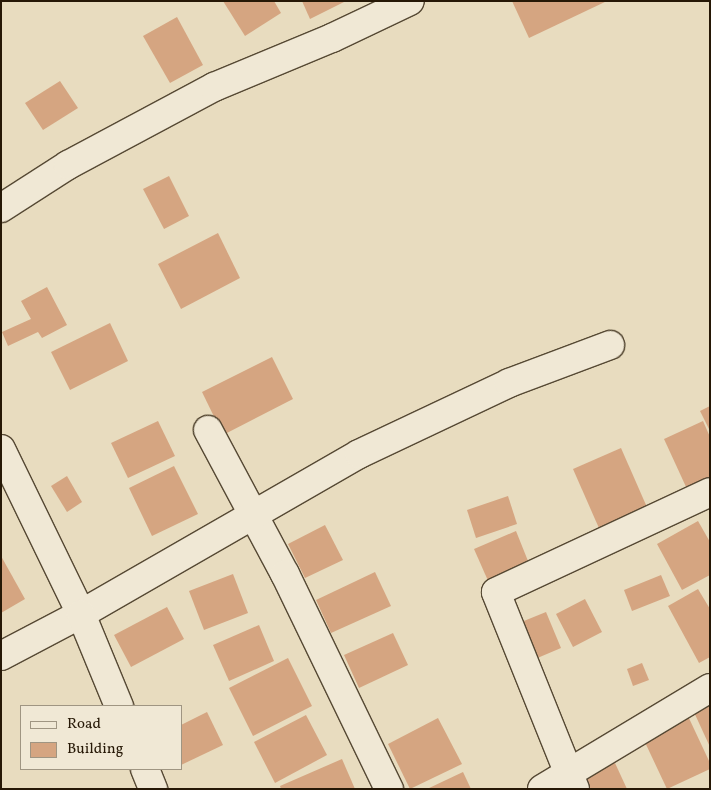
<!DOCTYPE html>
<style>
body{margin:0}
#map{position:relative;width:711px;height:790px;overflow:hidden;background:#e8dcbf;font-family:Vollkorn,serif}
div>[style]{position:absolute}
.building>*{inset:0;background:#d5a581}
.roads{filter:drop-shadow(1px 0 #564934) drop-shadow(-1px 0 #564934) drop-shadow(0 1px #564934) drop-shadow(0 -1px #564934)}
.street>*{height:28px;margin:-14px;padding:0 14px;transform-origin:14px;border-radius:14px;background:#f0e8d5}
span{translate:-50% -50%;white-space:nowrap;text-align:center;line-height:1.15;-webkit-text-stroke:5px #f0e8d5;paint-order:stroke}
.frame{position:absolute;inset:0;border:2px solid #261806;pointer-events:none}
.legend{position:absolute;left:20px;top:705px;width:162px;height:65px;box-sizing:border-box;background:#f0e8d5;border:1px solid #9f9582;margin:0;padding:6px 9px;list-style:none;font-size:15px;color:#261806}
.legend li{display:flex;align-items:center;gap:10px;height:25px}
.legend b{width:25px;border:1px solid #9f9582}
</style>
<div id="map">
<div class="building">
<i style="clip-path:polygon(223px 1px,274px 1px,281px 13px,245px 36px)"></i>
<i style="clip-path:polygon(302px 1px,346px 1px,310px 19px)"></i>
<i style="clip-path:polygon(512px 1px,607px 1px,529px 38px)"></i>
<i style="clip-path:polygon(177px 17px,203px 65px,170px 83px,143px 36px)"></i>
<i style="clip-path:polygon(60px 81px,78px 108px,43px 130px,25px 103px)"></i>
<i style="clip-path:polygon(169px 176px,189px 216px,164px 229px,143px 189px)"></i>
<i style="clip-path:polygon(218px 233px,240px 278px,181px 309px,158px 264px)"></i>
<i style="clip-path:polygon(47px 287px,67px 325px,42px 338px,38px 332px,8px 346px,2px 332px,31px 319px,21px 301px)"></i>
<i style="clip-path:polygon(110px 323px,128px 361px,70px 390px,51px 352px)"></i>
<i style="clip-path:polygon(272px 357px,293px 399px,223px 435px,202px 392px)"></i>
<i style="clip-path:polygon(710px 406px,710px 431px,700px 411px)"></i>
<i style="clip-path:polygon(158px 421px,175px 456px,128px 478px,111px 443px)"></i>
<i style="clip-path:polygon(703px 421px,710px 437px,710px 479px,687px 489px,664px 439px)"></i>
<i style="clip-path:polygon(621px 448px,650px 514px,602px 535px,573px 469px)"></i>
<i style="clip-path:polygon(174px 466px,198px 514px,152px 536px,129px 488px)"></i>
<i style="clip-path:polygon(67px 476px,82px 502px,67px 512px,51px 486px)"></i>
<i style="clip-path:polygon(508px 496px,517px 524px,476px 538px,467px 510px)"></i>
<i style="clip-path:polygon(698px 521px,710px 542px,710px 575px,682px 590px,657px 544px)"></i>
<i style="clip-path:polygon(325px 525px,343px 560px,305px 578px,288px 544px)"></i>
<i style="clip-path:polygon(516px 531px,530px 566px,489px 583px,474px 549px)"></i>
<i style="clip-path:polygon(1px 556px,25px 599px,1px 613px)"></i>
<i style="clip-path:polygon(375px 572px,391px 606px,331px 633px,316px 600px)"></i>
<i style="clip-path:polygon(233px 574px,248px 613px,204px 630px,189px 591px)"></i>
<i style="clip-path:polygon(661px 575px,670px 596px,632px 611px,624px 590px)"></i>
<i style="clip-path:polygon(698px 589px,710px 609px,710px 657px,699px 663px,668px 606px)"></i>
<i style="clip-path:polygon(585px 599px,602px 632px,573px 647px,556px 614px)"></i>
<i style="clip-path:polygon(167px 607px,184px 639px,131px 667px,114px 635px)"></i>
<i style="clip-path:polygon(546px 612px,561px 648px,528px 662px,514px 625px)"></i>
<i style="clip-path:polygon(259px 625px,274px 661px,229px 681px,213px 645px)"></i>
<i style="clip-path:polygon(393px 633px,408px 665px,359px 688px,344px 655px)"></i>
<i style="clip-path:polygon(288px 658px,312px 706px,253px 736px,229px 688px)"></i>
<i style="clip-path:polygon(642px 663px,649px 680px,633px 686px,627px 669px)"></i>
<i style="clip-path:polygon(710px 702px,710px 747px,693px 710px)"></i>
<i style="clip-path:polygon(207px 712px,223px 745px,181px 765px,181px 725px)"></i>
<i style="clip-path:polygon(687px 714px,710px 763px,710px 769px,667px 789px,642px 736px)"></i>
<i style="clip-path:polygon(306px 715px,327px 755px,275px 783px,254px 742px)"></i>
<i style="clip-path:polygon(438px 718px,462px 764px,410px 789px,388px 744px)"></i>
<i style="clip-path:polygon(342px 759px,355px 789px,281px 789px,280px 786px)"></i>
<i style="clip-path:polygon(615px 763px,627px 789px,583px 789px,579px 780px)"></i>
<i style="clip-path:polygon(463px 772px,471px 789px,427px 789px)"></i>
</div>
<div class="roads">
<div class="street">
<i style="left:1px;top:208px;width:80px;rotate:-32.7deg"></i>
<i style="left:68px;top:165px;width:166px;rotate:-28.1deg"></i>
<i style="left:214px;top:87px;width:128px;rotate:-22.6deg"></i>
<i style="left:332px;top:38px;width:86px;rotate:-25.4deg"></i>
<i style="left:208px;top:430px;width:163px;rotate:61.9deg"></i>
<i style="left:285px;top:574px;width:239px;rotate:64.2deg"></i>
<i style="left:1px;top:449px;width:183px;rotate:64.1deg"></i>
<i style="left:81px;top:614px;width:321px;rotate:-29.9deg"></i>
<i style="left:359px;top:454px;width:166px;rotate:-25.3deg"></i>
<i style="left:509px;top:383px;width:108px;rotate:-20.6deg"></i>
<i style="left:1px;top:656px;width:90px;rotate:-27.7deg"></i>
<i style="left:81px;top:614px;width:100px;rotate:67.6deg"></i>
<i style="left:145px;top:769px;width:22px;rotate:68deg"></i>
<i style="left:542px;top:789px;width:196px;rotate:-31deg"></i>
<i style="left:575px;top:789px;width:212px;rotate:-111.9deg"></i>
<i style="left:496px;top:592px;width:236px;rotate:-25deg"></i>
</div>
</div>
<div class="frame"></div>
<ul class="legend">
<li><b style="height:6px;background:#f0e8d5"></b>Road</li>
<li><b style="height:14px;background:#d5a581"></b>Building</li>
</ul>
</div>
